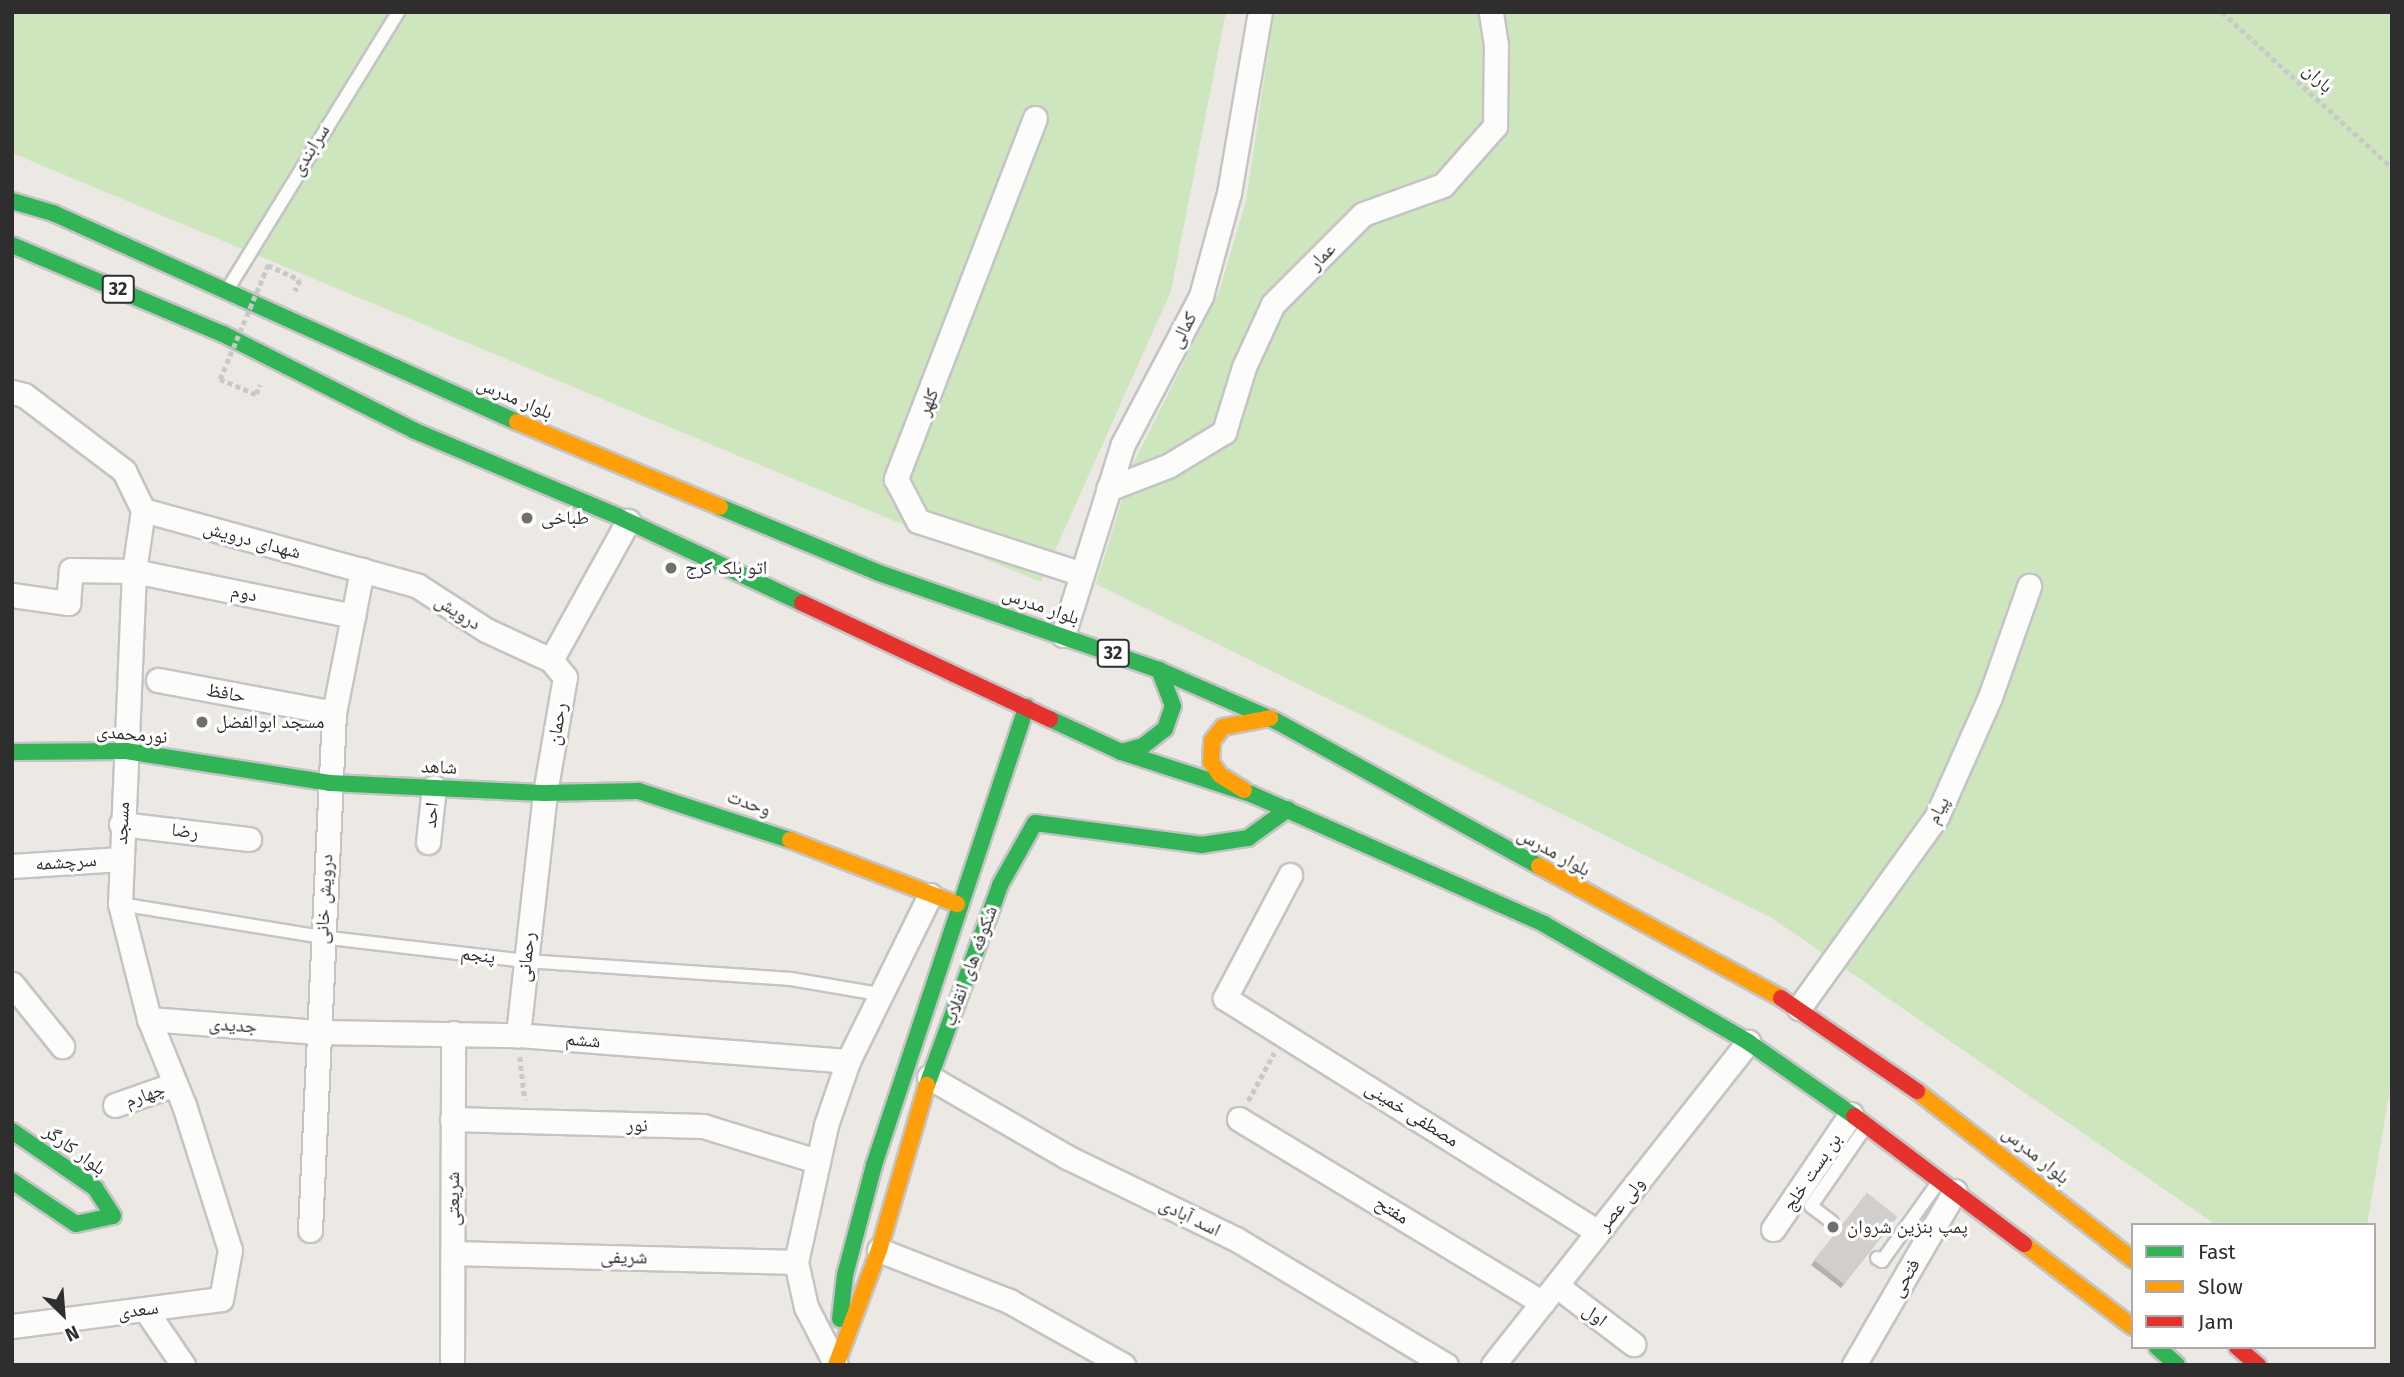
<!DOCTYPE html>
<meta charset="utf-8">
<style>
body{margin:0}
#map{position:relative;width:2404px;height:1377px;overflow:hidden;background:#ece8e4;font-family:"Fira Sans","Noto Naskh Arabic",sans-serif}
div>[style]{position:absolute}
.green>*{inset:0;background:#cee6be}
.path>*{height:4.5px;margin-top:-2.25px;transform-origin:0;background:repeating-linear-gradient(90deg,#c9c9c8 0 5px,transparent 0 8.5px)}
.roads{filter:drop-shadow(2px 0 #c5c4c5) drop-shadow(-2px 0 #c5c4c5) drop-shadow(0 2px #c5c4c5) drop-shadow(0 -2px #c5c4c5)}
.lane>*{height:12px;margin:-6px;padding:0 6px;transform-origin:6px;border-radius:6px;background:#fcfcfb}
.street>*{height:23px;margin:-11.5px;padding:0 11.5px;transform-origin:11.5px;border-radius:11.5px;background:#fcfcfb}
.fast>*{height:16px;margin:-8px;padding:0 8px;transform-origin:8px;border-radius:8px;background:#30b455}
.slow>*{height:16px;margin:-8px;padding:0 8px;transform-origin:8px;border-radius:8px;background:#ff9f0a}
.jam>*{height:16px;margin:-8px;padding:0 8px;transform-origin:8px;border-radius:8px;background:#e5322d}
.path-bridge>*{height:4.5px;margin-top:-2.25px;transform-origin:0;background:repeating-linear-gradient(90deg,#c9c9c8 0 5px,transparent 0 8.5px)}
.wall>*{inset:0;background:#b4b1af}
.building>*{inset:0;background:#d1cecb}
.dots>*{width:19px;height:19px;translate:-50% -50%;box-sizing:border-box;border:4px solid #fff;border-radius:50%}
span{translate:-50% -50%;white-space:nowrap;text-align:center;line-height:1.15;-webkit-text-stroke:6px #fff;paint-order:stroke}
.shield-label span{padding:2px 5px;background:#fff;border:2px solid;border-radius:5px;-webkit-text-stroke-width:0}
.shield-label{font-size:18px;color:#2e2e2e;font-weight:700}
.street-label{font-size:19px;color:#2e2e2e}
.poi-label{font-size:19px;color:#2e2e2e}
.left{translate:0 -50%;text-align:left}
.frame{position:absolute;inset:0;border:14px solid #2e2e2e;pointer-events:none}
.legend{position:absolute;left:2131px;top:1223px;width:245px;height:126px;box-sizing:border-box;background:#fff;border:2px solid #ababab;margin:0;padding:9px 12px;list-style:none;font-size:21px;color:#2e2e2e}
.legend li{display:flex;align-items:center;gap:14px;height:35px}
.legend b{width:35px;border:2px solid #ababab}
.north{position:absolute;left:28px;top:1279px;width:70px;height:70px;-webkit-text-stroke:5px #fff;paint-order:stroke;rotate:155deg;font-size:19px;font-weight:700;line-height:28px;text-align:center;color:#2e2e2e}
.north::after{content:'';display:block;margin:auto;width:24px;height:32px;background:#2e2e2e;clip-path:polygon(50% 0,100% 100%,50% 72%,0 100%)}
</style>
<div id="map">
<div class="green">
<i style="clip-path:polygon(12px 12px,1226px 12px,1171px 291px,1041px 582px,12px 153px)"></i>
<i style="clip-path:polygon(1274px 12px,2392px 12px,2392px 1077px,2367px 1225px,2216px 1225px,1772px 918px,1096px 584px,1133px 464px,1219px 292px,1246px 201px)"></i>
</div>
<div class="path">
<i style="left:2222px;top:12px;width:231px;rotate:42.5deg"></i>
<i style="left:268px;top:265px;width:35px;rotate:25deg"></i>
<i style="left:300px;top:280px;width:12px;rotate:114deg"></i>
<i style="left:220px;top:379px;width:39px;rotate:23deg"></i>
<i style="left:256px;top:394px;width:10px;rotate:-66deg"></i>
<i style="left:520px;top:1057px;width:43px;rotate:83.4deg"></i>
<i style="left:1248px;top:1101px;width:55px;rotate:-61.6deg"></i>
</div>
<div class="roads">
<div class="lane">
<i style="left:229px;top:287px;width:323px;rotate:-58.4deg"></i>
<i style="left:120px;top:904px;width:204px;rotate:9.3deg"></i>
<i style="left:321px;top:937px;width:206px;rotate:6.7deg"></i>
<i style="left:526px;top:961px;width:266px;rotate:3.9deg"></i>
<i style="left:791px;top:979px;width:89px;rotate:9.7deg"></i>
<i style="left:1832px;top:1222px;width:26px;rotate:-143deg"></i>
<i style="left:1811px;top:1206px;width:95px;rotate:-55.3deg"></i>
<i style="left:1877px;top:1258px;width:6px;rotate:31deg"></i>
<i style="left:1882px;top:1261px;width:95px;rotate:-54.5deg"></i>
</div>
<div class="street">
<i style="left:1035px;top:118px;width:387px;rotate:111.1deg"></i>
<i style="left:896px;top:479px;width:47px;rotate:62.4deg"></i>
<i style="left:918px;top:521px;width:172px;rotate:17.9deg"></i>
<i style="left:12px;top:392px;width:12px;rotate:14deg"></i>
<i style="left:24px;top:395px;width:126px;rotate:37.2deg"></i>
<i style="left:124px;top:471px;width:43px;rotate:64deg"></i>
<i style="left:143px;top:510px;width:62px;rotate:98.4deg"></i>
<i style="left:134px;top:571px;width:333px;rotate:92.4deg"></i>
<i style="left:120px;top:904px;width:119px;rotate:75.8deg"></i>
<i style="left:149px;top:1019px;width:93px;rotate:67.9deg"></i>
<i style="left:184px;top:1105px;width:152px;rotate:72.4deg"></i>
<i style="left:230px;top:1250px;width:50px;rotate:100.4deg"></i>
<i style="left:221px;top:1299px;width:211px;rotate:172.6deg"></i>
<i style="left:1108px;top:489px;width:64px;rotate:-21deg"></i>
<i style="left:1168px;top:466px;width:66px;rotate:-31.3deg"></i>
<i style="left:1224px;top:432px;width:68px;rotate:-72.9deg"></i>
<i style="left:1244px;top:367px;width:69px;rotate:-65.3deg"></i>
<i style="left:1273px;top:304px;width:127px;rotate:-45deg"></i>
<i style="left:1363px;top:214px;width:85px;rotate:-19.9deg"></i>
<i style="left:1443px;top:185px;width:79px;rotate:-48.6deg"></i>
<i style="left:1495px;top:126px;width:81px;rotate:-89.3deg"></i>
<i style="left:1496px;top:45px;width:33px;rotate:-99deg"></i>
<i style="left:143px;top:510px;width:285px;rotate:15.4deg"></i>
<i style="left:418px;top:586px;width:81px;rotate:32.9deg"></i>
<i style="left:486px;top:630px;width:72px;rotate:24.8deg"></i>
<i style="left:551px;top:660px;width:22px;rotate:51deg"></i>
<i style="left:565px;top:677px;width:118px;rotate:99.8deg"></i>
<i style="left:545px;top:793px;width:244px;rotate:96.4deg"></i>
<i style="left:12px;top:595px;width:57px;rotate:8.1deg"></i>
<i style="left:68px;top:603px;width:33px;rotate:-85deg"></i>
<i style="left:71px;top:570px;width:63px;rotate:0.9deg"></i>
<i style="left:134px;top:571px;width:224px;rotate:11.6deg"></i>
<i style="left:1063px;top:635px;width:200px;rotate:-72.6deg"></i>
<i style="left:1123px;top:444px;width:167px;rotate:-62.2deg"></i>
<i style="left:1201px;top:296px;width:107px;rotate:-74.8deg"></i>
<i style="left:1229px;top:193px;width:184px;rotate:-80.3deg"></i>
<i style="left:551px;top:660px;width:159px;rotate:-61deg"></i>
<i style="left:158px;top:680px;width:179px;rotate:10.6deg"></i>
<i style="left:121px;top:824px;width:129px;rotate:6.7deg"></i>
<i style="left:428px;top:842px;width:55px;rotate:-83.8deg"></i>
<i style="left:12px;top:866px;width:109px;rotate:-3.7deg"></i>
<i style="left:1290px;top:875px;width:139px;rotate:117.9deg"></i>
<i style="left:1225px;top:998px;width:440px;rotate:32.1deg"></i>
<i style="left:12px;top:984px;width:80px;rotate:51.1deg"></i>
<i style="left:1799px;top:1008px;width:236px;rotate:-54.3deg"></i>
<i style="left:1937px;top:816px;width:130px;rotate:-66deg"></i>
<i style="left:1990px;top:697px;width:118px;rotate:-70.6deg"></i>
<i style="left:149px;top:1019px;width:169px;rotate:4.4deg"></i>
<i style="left:318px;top:1032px;width:200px;rotate:0.9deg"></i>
<i style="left:518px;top:1035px;width:331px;rotate:4.5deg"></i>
<i style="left:929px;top:1077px;width:160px;rotate:30.1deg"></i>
<i style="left:1067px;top:1157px;width:188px;rotate:25.9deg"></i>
<i style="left:1236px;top:1239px;width:245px;rotate:31deg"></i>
<i style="left:115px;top:1105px;width:64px;rotate:-19.3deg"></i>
<i style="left:452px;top:1119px;width:251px;rotate:1.6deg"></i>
<i style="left:703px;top:1126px;width:119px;rotate:17.1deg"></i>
<i style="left:1239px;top:1119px;width:355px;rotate:31.2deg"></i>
<i style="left:1773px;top:1229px;width:139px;rotate:-55.9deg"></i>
<i style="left:310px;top:1230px;width:518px;rotate:-87.34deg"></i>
<i style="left:334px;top:713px;width:146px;rotate:-78.9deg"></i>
<i style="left:879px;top:1250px;width:140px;rotate:21.4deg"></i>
<i style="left:1009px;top:1301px;width:131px;rotate:29.3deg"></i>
<i style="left:453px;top:1253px;width:343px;rotate:1.5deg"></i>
<i style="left:1557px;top:1286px;width:96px;rotate:37.3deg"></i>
<i style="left:145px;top:1309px;width:68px;rotate:55.8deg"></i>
<i style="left:452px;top:1365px;width:332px;rotate:-89.8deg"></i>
<i style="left:836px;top:1365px;width:65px;rotate:-117.3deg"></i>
<i style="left:806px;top:1307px;width:46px;rotate:-102.5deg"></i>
<i style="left:796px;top:1262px;width:140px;rotate:-77.6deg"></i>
<i style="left:826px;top:1125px;width:68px;rotate:-71deg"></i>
<i style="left:848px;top:1061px;width:185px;rotate:-63.7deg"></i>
<i style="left:1493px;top:1365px;width:412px;rotate:-51.7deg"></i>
<i style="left:1854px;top:1365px;width:201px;rotate:-59.9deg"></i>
</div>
<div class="fast">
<i style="left:12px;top:201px;width:43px;rotate:16.3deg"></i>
<i style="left:53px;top:213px;width:509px;rotate:24.25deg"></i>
<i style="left:12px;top:245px;width:229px;rotate:22.9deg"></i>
<i style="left:223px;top:334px;width:215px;rotate:26.8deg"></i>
<i style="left:415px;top:431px;width:219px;rotate:22.8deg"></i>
<i style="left:617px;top:516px;width:204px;rotate:25.2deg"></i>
<i style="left:720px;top:507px;width:172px;rotate:22.5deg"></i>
<i style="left:879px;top:573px;width:296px;rotate:19.1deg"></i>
<i style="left:1159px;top:670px;width:128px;rotate:23.6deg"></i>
<i style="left:1276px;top:721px;width:300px;rotate:28.9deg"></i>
<i style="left:1050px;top:719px;width:78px;rotate:24.9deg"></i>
<i style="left:1121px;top:752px;width:137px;rotate:17.9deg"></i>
<i style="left:1251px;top:794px;width:321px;rotate:23.9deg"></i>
<i style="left:1544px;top:924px;width:236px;rotate:30deg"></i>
<i style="left:1748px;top:1042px;width:129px;rotate:34.9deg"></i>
<i style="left:12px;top:752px;width:114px;rotate:-0.5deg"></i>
<i style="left:126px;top:751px;width:206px;rotate:8.9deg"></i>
<i style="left:330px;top:783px;width:215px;rotate:2.7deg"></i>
<i style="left:545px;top:793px;width:94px;rotate:-1.2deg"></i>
<i style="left:639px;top:791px;width:159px;rotate:18deg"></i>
<i style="left:1121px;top:752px;width:23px;rotate:-15deg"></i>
<i style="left:1143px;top:746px;width:28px;rotate:-38deg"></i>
<i style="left:1165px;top:729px;width:24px;rotate:-71deg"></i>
<i style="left:1173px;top:706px;width:39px;rotate:-111deg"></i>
<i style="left:927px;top:1085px;width:213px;rotate:-69.9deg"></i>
<i style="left:1000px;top:885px;width:71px;rotate:-60.6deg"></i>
<i style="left:1035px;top:823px;width:167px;rotate:7.5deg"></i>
<i style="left:1201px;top:845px;width:48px;rotate:-8.5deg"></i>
<i style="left:1248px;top:838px;width:49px;rotate:-35.9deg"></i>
<i style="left:12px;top:1131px;width:101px;rotate:34.5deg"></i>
<i style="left:95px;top:1188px;width:33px;rotate:57deg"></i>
<i style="left:113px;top:1216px;width:38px;rotate:168deg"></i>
<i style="left:76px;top:1224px;width:77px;rotate:-146.1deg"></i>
<i style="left:840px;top:1319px;width:44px;rotate:-83.5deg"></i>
<i style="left:845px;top:1275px;width:114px;rotate:-75.2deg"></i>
<i style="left:874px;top:1165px;width:483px;rotate:-71.6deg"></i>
<i style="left:2157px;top:1347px;width:27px;rotate:42deg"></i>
</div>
<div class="slow">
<i style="left:517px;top:422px;width:220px;rotate:22.7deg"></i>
<i style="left:1244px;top:790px;width:28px;rotate:-148deg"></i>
<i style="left:1220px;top:775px;width:16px;rotate:-125deg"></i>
<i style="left:1211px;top:762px;width:21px;rotate:-87deg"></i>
<i style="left:1212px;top:741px;width:18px;rotate:-52deg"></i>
<i style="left:1223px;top:727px;width:48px;rotate:-10.8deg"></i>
<i style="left:790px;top:840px;width:179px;rotate:21deg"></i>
<i style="left:1539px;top:866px;width:276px;rotate:28.6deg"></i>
<i style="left:1917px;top:1091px;width:274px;rotate:38deg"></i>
<i style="left:2024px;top:1244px;width:137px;rotate:37.3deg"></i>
<i style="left:836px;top:1365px;width:123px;rotate:-69.5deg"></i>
<i style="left:879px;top:1250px;width:172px;rotate:-73.8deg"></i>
</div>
<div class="jam">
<i style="left:802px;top:603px;width:274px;rotate:25.1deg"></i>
<i style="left:1781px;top:998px;width:165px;rotate:34.4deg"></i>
<i style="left:1854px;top:1116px;width:213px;rotate:37deg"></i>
<i style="left:2237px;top:1347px;width:28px;rotate:41deg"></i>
</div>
</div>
<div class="path-bridge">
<i style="left:220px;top:379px;width:124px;rotate:-67.2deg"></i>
</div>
<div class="wall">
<i style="clip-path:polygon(1867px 1193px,1897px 1217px,1841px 1288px,1811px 1265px)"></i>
</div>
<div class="building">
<i style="clip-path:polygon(1867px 1193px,1897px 1217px,1844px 1284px,1814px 1260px)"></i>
</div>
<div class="dots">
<i style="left:527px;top:518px;background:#706f6e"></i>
<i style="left:671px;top:568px;background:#706f6e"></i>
<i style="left:202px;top:722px;background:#706f6e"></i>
<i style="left:1833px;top:1227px;background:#706f6e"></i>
</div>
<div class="shield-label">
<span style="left:118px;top:289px">32</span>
<span style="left:1113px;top:653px">32</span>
</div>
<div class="street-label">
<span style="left:2318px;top:78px;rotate:43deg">باران</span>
<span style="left:310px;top:150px;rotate:-58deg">سرابندی</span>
<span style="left:1322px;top:256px;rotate:-45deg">عمار</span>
<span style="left:1183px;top:330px;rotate:-62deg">کمالی</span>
<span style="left:515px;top:398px;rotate:23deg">بلوار مدرس</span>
<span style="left:928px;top:402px;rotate:-67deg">کلهر</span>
<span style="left:252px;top:540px;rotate:15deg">شهدای درویش</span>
<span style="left:244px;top:593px;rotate:11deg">دوم</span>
<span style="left:1041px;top:606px;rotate:19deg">بلوار مدرس</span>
<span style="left:458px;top:612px;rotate:32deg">درویش</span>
<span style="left:226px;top:693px;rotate:10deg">حافظ</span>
<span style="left:557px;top:724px;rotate:-80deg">رحمان</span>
<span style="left:132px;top:734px;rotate:5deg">نورمحمدی</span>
<span style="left:439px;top:767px;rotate:3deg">شاهد</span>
<span style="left:749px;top:803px;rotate:19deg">وحدت</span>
<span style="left:1938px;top:810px;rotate:-61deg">پیام</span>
<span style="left:431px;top:815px;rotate:-84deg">احد</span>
<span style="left:122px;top:823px;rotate:-87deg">مسجد</span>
<span style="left:185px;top:831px;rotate:7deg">رضا</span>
<span style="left:1554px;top:852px;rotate:29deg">بلوار مدرس</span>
<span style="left:66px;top:862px;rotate:-4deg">سرچشمه</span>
<span style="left:324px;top:899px;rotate:-87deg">درویش خانی</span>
<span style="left:478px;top:955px;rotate:7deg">پنجم</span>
<span style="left:526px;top:957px;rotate:-84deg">رحمانی</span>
<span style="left:970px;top:966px;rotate:-70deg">شکوفه های انقلاب</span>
<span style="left:233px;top:1025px;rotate:4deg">جدیدی</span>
<span style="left:583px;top:1040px;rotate:5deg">ششم</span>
<span style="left:145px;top:1095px;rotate:-19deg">چهارم</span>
<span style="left:1412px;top:1114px;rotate:32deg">مصطفی خمینی</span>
<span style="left:637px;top:1125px;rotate:1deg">نور</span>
<span style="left:75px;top:1150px;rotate:36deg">بلوار کارگر</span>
<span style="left:2036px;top:1155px;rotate:39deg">بلوار مدرس</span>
<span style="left:1812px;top:1172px;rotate:-56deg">بن بست خلج</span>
<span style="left:453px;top:1199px;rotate:-90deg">شریعتی</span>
<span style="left:1621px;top:1204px;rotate:-51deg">ولی عصر</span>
<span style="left:1392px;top:1210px;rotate:32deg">مفتح</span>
<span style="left:1190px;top:1217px;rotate:26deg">اسد آبادی</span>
<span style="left:624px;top:1257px;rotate:1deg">شریفی</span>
<span style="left:1905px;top:1278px;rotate:-60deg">فتحی</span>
<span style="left:138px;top:1310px;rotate:-8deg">سعدی</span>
<span style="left:1595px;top:1315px;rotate:37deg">اول</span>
</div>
<div class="poi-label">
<span class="left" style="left:541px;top:518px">طباخی</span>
<span class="left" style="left:685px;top:568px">اتو بلک کرج</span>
<span class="left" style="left:216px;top:722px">مسجد ابوالفضل</span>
<span class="left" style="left:1847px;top:1227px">پمپ بنزین شروان</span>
</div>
<div class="frame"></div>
<ul class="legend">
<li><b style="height:9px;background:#30b455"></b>Fast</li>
<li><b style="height:9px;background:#ff9f0a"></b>Slow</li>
<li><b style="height:9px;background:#e5322d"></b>Jam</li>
</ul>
<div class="north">N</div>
</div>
